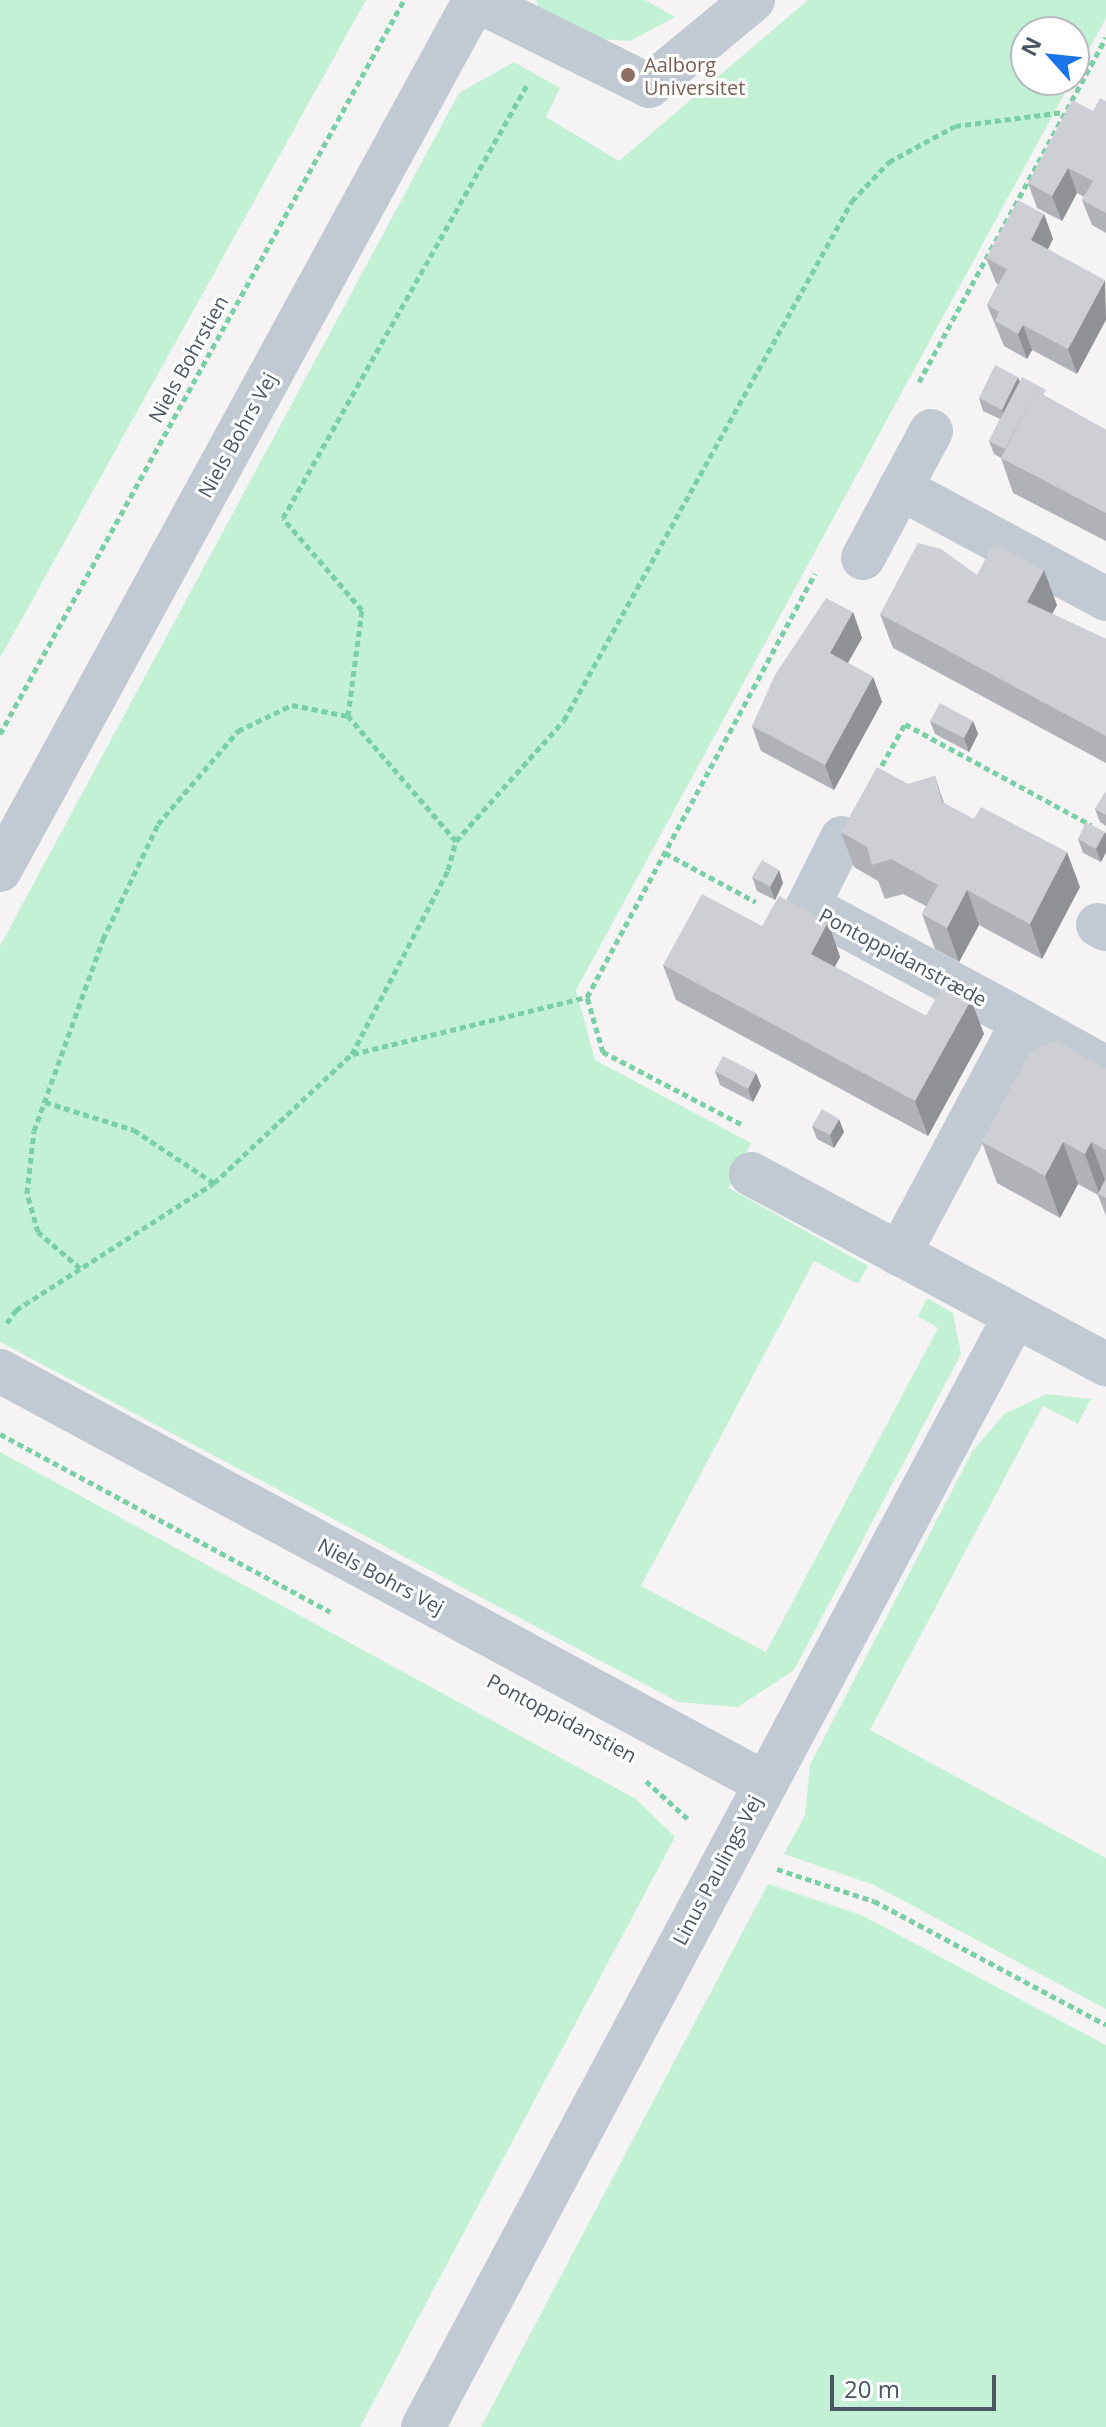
<!DOCTYPE html>
<meta charset="utf-8">
<style>
body{margin:0}
#map{position:relative;width:1106px;height:2427px;overflow:hidden;background:#f5f3f3;font-family:"Open Sans",sans-serif}
div>[style]{position:absolute}
.green>*{inset:0;background:#c3f1d5}
.path>*{height:5px;margin-top:-2.5px;transform-origin:0;background:repeating-linear-gradient(90deg,#7ad0a6 0 6px,transparent 0 10px)}
.minor>*{height:44px;margin:-22px;padding:0 22px;transform-origin:22px;border-radius:22px;background:#c1cad2}
.wall>*{inset:0;background:#b0b2b7}
.shaded-wall>*{inset:0;background:#909195}
.building>*{inset:0;background:#cdcfd5}
.dots>*{width:22px;height:22px;translate:-50% -50%;box-sizing:border-box;border:4px solid #fff;border-radius:50%}
span{translate:-50% -50%;white-space:nowrap;text-align:center;line-height:1.15;-webkit-text-stroke:6px #fff;paint-order:stroke}
.education-label{font-size:20px;color:#785e54}
.left{translate:0 -50%;text-align:left}
.street-label{font-size:20px;color:#4a5661}
.north{position:absolute;left:1010px;top:16px;width:80px;height:80px;box-sizing:border-box;background:#fff;border:2px solid #b7bbc0;border-radius:50%;rotate:297deg;font-size:22px;font-weight:700;line-height:32px;text-align:center;color:#4a5661}
.north::after{content:'';display:block;margin:auto;width:28px;height:36px;background:#1a73e8;clip-path:polygon(50% 0,100% 100%,50% 72%,0 100%)}
.scale{position:absolute;left:830px;top:2375px;width:166px;height:36px;box-sizing:border-box;border:4px solid #4a5661;border-top:0;padding-left:10px;font-size:24px;line-height:28px;white-space:nowrap;color:#4a5661;-webkit-text-stroke:6px #fff;paint-order:stroke}
</style>
<div id="map">
<div class="green">
<i style="clip-path:polygon(0 0,366px 0,0 658px)"></i>
<i style="clip-path:polygon(536px 0,645px 0,675px 17px,630px 41px,585px 38px,541px 13px)"></i>
<i style="clip-path:polygon(808px 0,1106px 0,1106px 18px,1074px 77px,1074px 32px,1026px 32px,1026px 80px,1072px 80px,576px 990px,595px 1060px,751px 1143px,729px 1188px,868px 1266px,858px 1284px,814px 1261px,641px 1586px,766px 1652px,938px 1328px,918px 1316px,927px 1298px,953px 1313px,961px 1354px,794px 1670px,738px 1707px,678px 1702px,0 1342px,0 946px,459px 93px,514px 62px,560px 88px,546px 117px,619px 161px)"></i>
<i style="clip-path:polygon(1047px 1394px,1091px 1399px,1078px 1424px,1043px 1406px,870px 1730px,1106px 1858px,1106px 2009px,874px 1885px,784px 1854px,805px 1815px,810px 1765px,972px 1452px,1004px 1414px)"></i>
<i style="clip-path:polygon(0 1452px,636px 1799px,675px 1837px,360px 2427px,0 2427px)"></i>
<i style="clip-path:polygon(768px 1884px,861px 1915px,1106px 2045px,1106px 2427px,481px 2427px)"></i>
</div>
<div class="path">
<i style="left:919px;top:382px;width:392px;rotate:-61.5deg"></i>
<i style="left:0;top:734px;width:838px;rotate:-61.17deg"></i>
<i style="left:877px;top:774px;width:57px;rotate:-60.8deg"></i>
<i style="left:905px;top:724px;width:212px;rotate:28.5deg"></i>
<i style="left:456px;top:841px;width:162px;rotate:-48.2deg"></i>
<i style="left:564px;top:720px;width:594px;rotate:-60.97deg"></i>
<i style="left:852px;top:201px;width:54px;rotate:-46.5deg"></i>
<i style="left:889px;top:162px;width:75px;rotate:-28.6deg"></i>
<i style="left:955px;top:126px;width:110px;rotate:-7.3deg"></i>
<i style="left:665px;top:853px;width:103px;rotate:28.3deg"></i>
<i style="left:353px;top:1054px;width:241px;rotate:-13.7deg"></i>
<i style="left:45px;top:1102px;width:93px;rotate:17.5deg"></i>
<i style="left:134px;top:1130px;width:96px;rotate:33.5deg"></i>
<i style="left:741px;top:1124px;width:156px;rotate:-152.4deg"></i>
<i style="left:603px;top:1052px;width:57px;rotate:-106.2deg"></i>
<i style="left:587px;top:997px;width:481px;rotate:-61.7deg"></i>
<i style="left:80px;top:1268px;width:55px;rotate:-139.4deg"></i>
<i style="left:38px;top:1232px;width:41px;rotate:-105.8deg"></i>
<i style="left:27px;top:1193px;width:62px;rotate:-83.6deg"></i>
<i style="left:34px;top:1131px;width:204px;rotate:-70.2deg"></i>
<i style="left:103px;top:939px;width:127px;rotate:-64.4deg"></i>
<i style="left:158px;top:824px;width:123px;rotate:-49.3deg"></i>
<i style="left:238px;top:731px;width:60px;rotate:-25.7deg"></i>
<i style="left:292px;top:705px;width:57px;rotate:11.1deg"></i>
<i style="left:7px;top:1323px;width:16px;rotate:-55deg"></i>
<i style="left:16px;top:1310px;width:235px;rotate:-32.7deg"></i>
<i style="left:214px;top:1183px;width:189px;rotate:-43.1deg"></i>
<i style="left:352px;top:1054px;width:208px;rotate:-62.4deg"></i>
<i style="left:448px;top:870px;width:30px;rotate:-75deg"></i>
<i style="left:456px;top:841px;width:165px;rotate:-130.8deg"></i>
<i style="left:348px;top:716px;width:107px;rotate:-82.5deg"></i>
<i style="left:362px;top:610px;width:121px;rotate:-130.7deg"></i>
<i style="left:283px;top:518px;width:499px;rotate:-60.6deg"></i>
<i style="left:0;top:1434px;width:375px;rotate:28.3deg"></i>
<i style="left:646px;top:1781px;width:58px;rotate:42.2deg"></i>
<i style="left:777px;top:1869px;width:102px;rotate:18.3deg"></i>
<i style="left:874px;top:1901px;width:263px;rotate:28.1deg"></i>
</div>
<div class="minor">
<i style="left:476px;top:0;width:193px;rotate:26.4deg"></i>
<i style="left:649px;top:86px;width:135px;rotate:-39.6deg"></i>
<i style="left:900px;top:488px;width:234px;rotate:28.3deg"></i>
<i style="left:863px;top:558px;width:144px;rotate:-61.8deg"></i>
<i style="left:842px;top:838px;width:76px;rotate:116.6deg"></i>
<i style="left:808px;top:906px;width:244px;rotate:28.3deg"></i>
<i style="left:0;top:870px;width:991px;rotate:-61.37deg"></i>
<i style="left:1098px;top:925px;width:9px;rotate:27deg"></i>
<i style="left:751px;top:1174px;width:403px;rotate:28.2deg"></i>
<i style="left:899px;top:1254px;width:263px;rotate:-61.9deg"></i>
<i style="left:1023px;top:1022px;width:95px;rotate:29deg"></i>
<i style="left:0;top:1371px;width:867px;rotate:28.31deg"></i>
<i style="left:423px;top:2427px;width:1259px;rotate:-61.95deg"></i>
</div>
<div class="wall">
<i style="clip-path:polygon(1106px 101px,1106px 233px,1092px 225px,1082px 200px,1084px 197px,1077px 193px,1062px 221px,1037px 208px,1028px 183px,1093px 111px)"></i>
<i style="clip-path:polygon(1044px 214px,1053px 239px,1048px 249px,1077px 374px,1032px 350px,1027px 359px,1004px 346px,987px 305px,998px 284px,996px 283px,986px 258px)"></i>
<i style="clip-path:polygon(1020px 382px,1106px 430px,1106px 541px,1013px 493px,1001px 458px,994px 454px,989px 441px,1000px 419px,983px 411px,979px 398px)"></i>
<i style="clip-path:polygon(977px 575px,1057px 605px,1052px 614px,1106px 639px,1106px 763px,893px 648px,880px 614px)"></i>
<i style="clip-path:polygon(853px 612px,862px 638px,848px 663px,873px 677px,882px 702px,834px 790px,761px 751px,752px 726px)"></i>
<i style="clip-path:polygon(930px 721px,973px 721px,978px 734px,969px 752px,935px 734px)"></i>
<i style="clip-path:polygon(935px 776px,944px 803px,1080px 887px,1042px 959px,979px 925px,959px 962px,935px 949px,922px 914px,926px 906px,903px 894px,885px 899px,878px 881px,854px 867px,841px 832px,908px 784px)"></i>
<i style="clip-path:polygon(1106px 793px,1106px 826px,1100px 822px,1095px 809px)"></i>
<i style="clip-path:polygon(1105px 832px,1106px 835px,1106px 852px,1101px 862px,1083px 853px,1078px 839px)"></i>
<i style="clip-path:polygon(752px 877px,783px 883px,775px 900px,757px 891px)"></i>
<i style="clip-path:polygon(828px 922px,840px 957px,835px 967px,926px 1016px,971px 1000px,984px 1034px,928px 1136px,676px 1000px,663px 965px,762px 926px)"></i>
<i style="clip-path:polygon(1106px 1069px,1106px 1216px,1098px 1195px,1078px 1184px,1060px 1218px,997px 1183px,982px 1142px)"></i>
<i style="clip-path:polygon(715px 1071px,756px 1073px,761px 1086px,753px 1102px,720px 1085px)"></i>
<i style="clip-path:polygon(812px 1126px,844px 1132px,834px 1148px,817px 1139px)"></i>
</div>
<div class="shaded-wall">
<i style="clip-path:polygon(1068px 168px,1077px 193px,1062px 221px,1052px 196px)"></i>
<i style="clip-path:polygon(1044px 214px,1053px 239px,1040px 265px,1031px 240px)"></i>
<i style="clip-path:polygon(1105px 280px,1106px 320px,1077px 374px,1068px 349px)"></i>
<i style="clip-path:polygon(1023px 325px,1032px 350px,1027px 359px,1018px 334px)"></i>
<i style="clip-path:polygon(1018px 377px,1023px 390px,1006px 423px,1002px 410px)"></i>
<i style="clip-path:polygon(1044px 570px,1057px 605px,1040px 637px,1027px 602px)"></i>
<i style="clip-path:polygon(853px 612px,862px 638px,839px 678px,830px 653px)"></i>
<i style="clip-path:polygon(873px 677px,882px 702px,834px 790px,825px 765px)"></i>
<i style="clip-path:polygon(973px 721px,978px 734px,969px 752px,964px 738px)"></i>
<i style="clip-path:polygon(1105px 832px,1106px 835px,1106px 852px,1101px 862px,1096px 849px)"></i>
<i style="clip-path:polygon(1067px 852px,1080px 887px,1042px 959px,1030px 924px)"></i>
<i style="clip-path:polygon(779px 870px,783px 883px,775px 900px,770px 887px)"></i>
<i style="clip-path:polygon(967px 890px,979px 925px,959px 962px,947px 928px)"></i>
<i style="clip-path:polygon(828px 922px,840px 957px,823px 988px,811px 954px)"></i>
<i style="clip-path:polygon(971px 1000px,984px 1034px,928px 1136px,915px 1101px)"></i>
<i style="clip-path:polygon(756px 1073px,761px 1086px,753px 1102px,748px 1089px)"></i>
<i style="clip-path:polygon(839px 1119px,844px 1132px,834px 1148px,830px 1135px)"></i>
<i style="clip-path:polygon(1063px 1142px,1078px 1184px,1060px 1218px,1045px 1176px)"></i>
<i style="clip-path:polygon(1091px 1142px,1106px 1183px,1100px 1196px,1085px 1154px)"></i>
</div>
<div class="building">
<i style="clip-path:polygon(1100px 98px,1106px 101px,1106px 213px,1082px 200px,1093px 181px,1068px 168px,1052px 196px,1028px 183px,1072px 100px,1093px 111px)"></i>
<i style="clip-path:polygon(1018px 200px,1044px 214px,1031px 240px,1105px 280px,1068px 349px,1023px 325px,1018px 334px,995px 321px,999px 312px,987px 305px,1007px 269px,986px 258px)"></i>
<i style="clip-path:polygon(995px 365px,1018px 377px,1002px 410px,979px 398px)"></i>
<i style="clip-path:polygon(1022px 377px,1046px 390px,1043px 395px,1036px 391px,1005px 449px,989px 441px)"></i>
<i style="clip-path:polygon(1036px 391px,1106px 430px,1106px 513px,1001px 458px)"></i>
<i style="clip-path:polygon(918px 543px,941px 549px,977px 575px,994px 543px,1044px 570px,1027px 602px,1106px 639px,1106px 736px,880px 614px)"></i>
<i style="clip-path:polygon(826px 598px,853px 612px,830px 653px,873px 677px,825px 765px,752px 726px,775px 675px)"></i>
<i style="clip-path:polygon(940px 703px,973px 721px,964px 738px,930px 721px)"></i>
<i style="clip-path:polygon(877px 767px,908px 784px,935px 776px,942px 802px,974px 819px,981px 807px,1067px 852px,1030px 924px,967px 890px,947px 928px,922px 914px,938px 885px,891px 859px,872px 865px,867px 847px,841px 832px)"></i>
<i style="clip-path:polygon(1105px 792px,1106px 793px,1106px 815px,1095px 809px)"></i>
<i style="clip-path:polygon(1086px 822px,1105px 832px,1096px 849px,1078px 839px)"></i>
<i style="clip-path:polygon(762px 860px,779px 870px,770px 887px,752px 877px)"></i>
<i style="clip-path:polygon(702px 894px,762px 926px,779px 896px,828px 922px,811px 954px,926px 1016px,943px 985px,971px 1000px,915px 1101px,663px 965px)"></i>
<i style="clip-path:polygon(1057px 1041px,1106px 1069px,1106px 1150px,1091px 1142px,1085px 1154px,1063px 1142px,1045px 1176px,982px 1142px,1030px 1051px)"></i>
<i style="clip-path:polygon(723px 1056px,756px 1073px,748px 1089px,715px 1071px)"></i>
<i style="clip-path:polygon(822px 1109px,839px 1119px,830px 1135px,812px 1126px)"></i>
<i style="clip-path:polygon(1106px 1178px,1106px 1198px,1098px 1194px)"></i>
</div>
<div class="dots">
<i style="left:628px;top:75px;background:#8d6e63"></i>
</div>
<div class="education-label">
<span class="left" style="left:644px;top:76px">Aalborg<br>Universitet</span>
</div>
<div class="street-label">
<span style="left:188px;top:359px;rotate:-61deg">Niels Bohrstien</span>
<span style="left:237px;top:435px;rotate:-61deg">Niels Bohrs Vej</span>
<span style="left:903px;top:957px;rotate:28deg">Pontoppidanstræde</span>
<span style="left:381px;top:1576px;rotate:28deg">Niels Bohrs Vej</span>
<span style="left:562px;top:1718px;rotate:28deg">Pontoppidanstien</span>
<span style="left:717px;top:1870px;rotate:-62deg">Linus Paulings Vej</span>
</div>
<div class="north">N</div>
<div class="scale">20 m</div>
</div>
